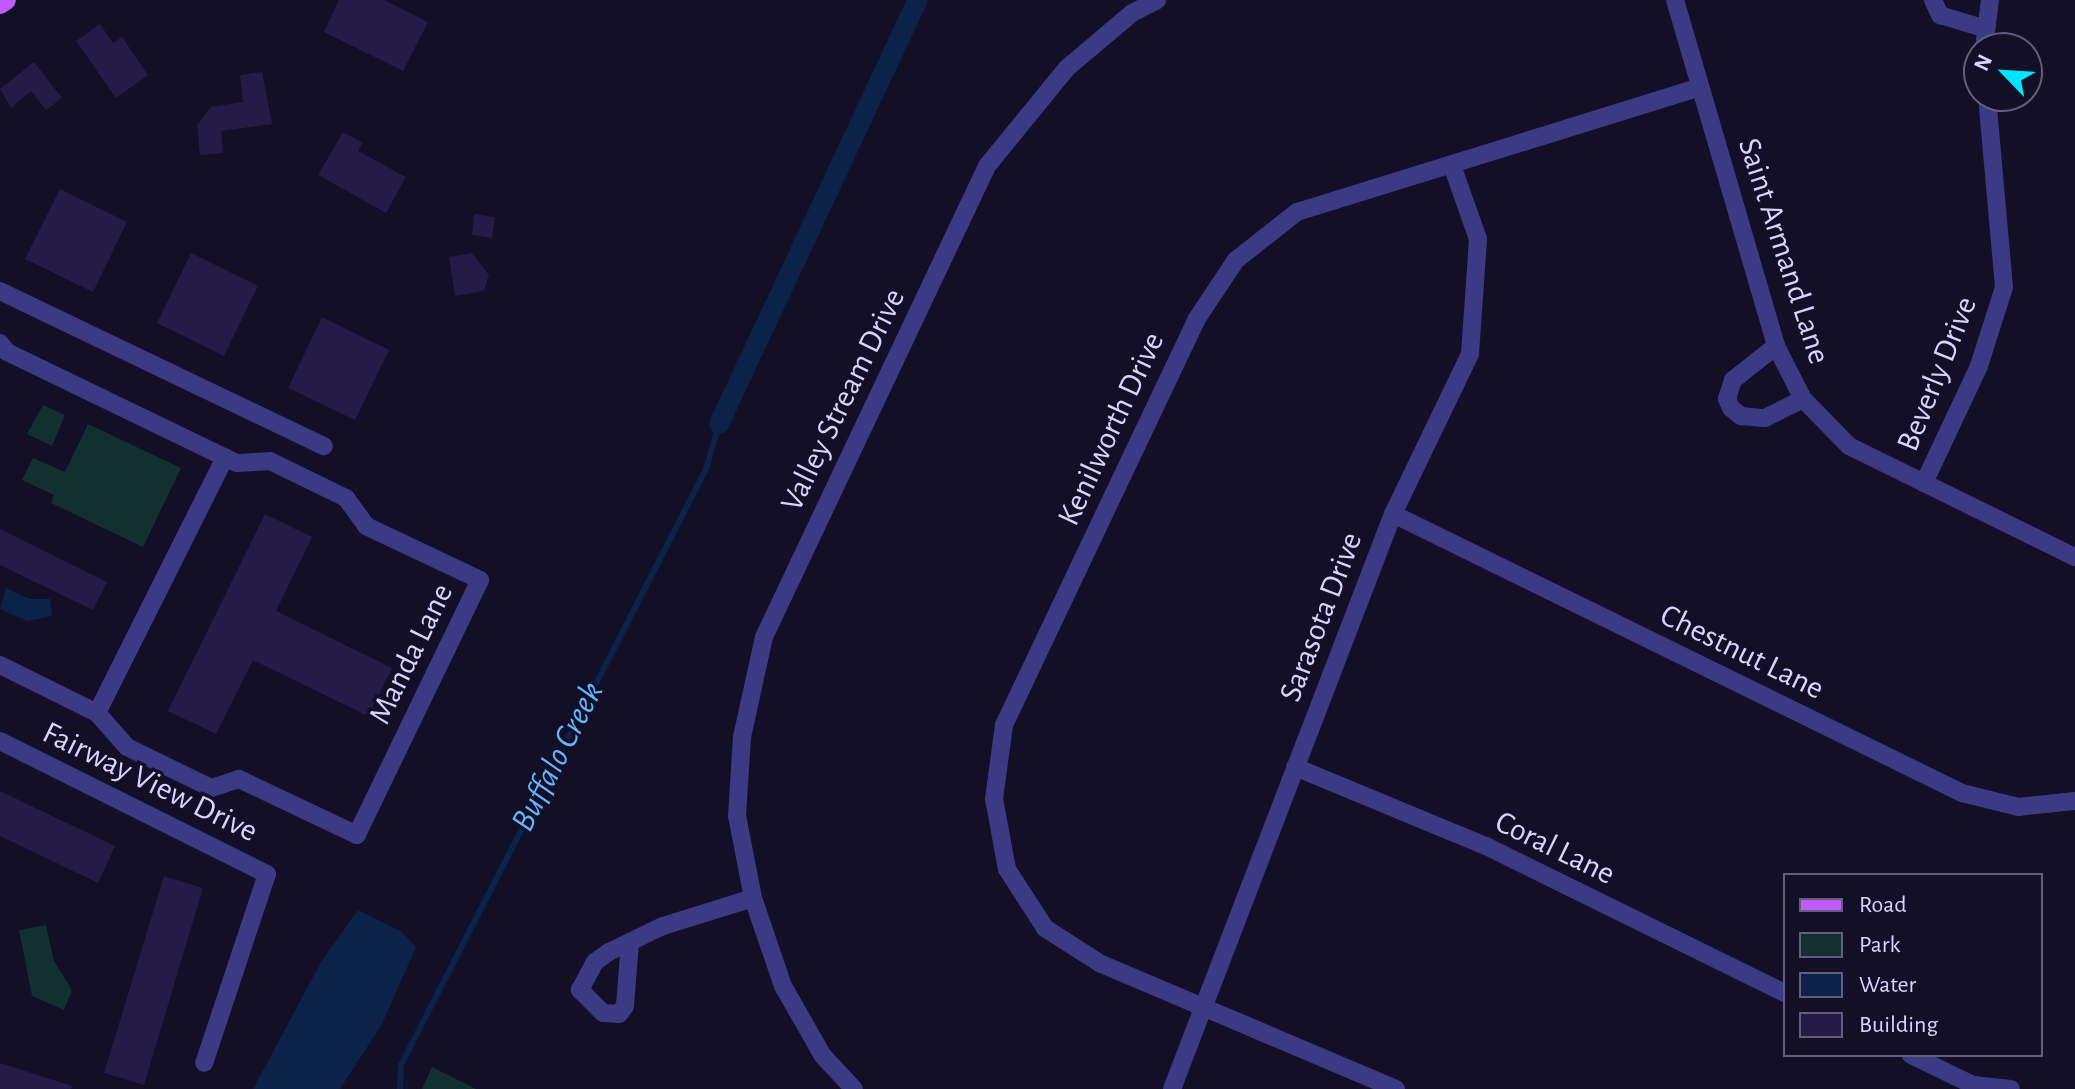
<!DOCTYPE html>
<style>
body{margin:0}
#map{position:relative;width:2075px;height:1089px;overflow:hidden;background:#130f26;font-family:"Alegreya Sans",sans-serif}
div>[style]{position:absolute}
.green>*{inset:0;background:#12302f}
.water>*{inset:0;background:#0c2248}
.stream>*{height:6px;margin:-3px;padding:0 3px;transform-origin:3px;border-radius:3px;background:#0c2248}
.canal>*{height:20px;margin:-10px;padding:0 10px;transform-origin:10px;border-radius:10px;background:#0c2248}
.building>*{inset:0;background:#241b47}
.street>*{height:18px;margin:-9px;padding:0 9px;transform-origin:9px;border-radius:9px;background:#3d3a85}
.primary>*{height:20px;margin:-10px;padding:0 10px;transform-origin:10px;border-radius:10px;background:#c25bff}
span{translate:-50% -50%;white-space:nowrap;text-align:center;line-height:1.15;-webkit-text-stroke:7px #130f26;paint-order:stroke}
.street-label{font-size:32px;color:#d9d4ff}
.water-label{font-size:34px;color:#62b6ff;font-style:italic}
.legend{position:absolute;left:1783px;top:873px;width:260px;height:184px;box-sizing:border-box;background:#130f26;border:2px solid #625e7d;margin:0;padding:10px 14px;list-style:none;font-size:24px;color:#d9d4ff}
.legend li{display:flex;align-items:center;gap:16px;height:40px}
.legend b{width:40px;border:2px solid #625e7d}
.north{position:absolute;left:1963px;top:32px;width:80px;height:80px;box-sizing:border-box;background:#130f26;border:2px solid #625e7d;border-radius:50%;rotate:295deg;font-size:22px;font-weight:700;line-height:32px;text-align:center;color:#d9d4ff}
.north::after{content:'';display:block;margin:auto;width:28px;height:36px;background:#00e5ff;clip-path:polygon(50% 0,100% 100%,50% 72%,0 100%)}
</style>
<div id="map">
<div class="green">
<i style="clip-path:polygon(43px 405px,65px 415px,52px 446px,27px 434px)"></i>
<i style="clip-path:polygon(88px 424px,181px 468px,143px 547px,51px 503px,54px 495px,22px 480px,33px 458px,65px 472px)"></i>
<i style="clip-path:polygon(46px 925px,54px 961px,72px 990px,64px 1010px,32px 996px,19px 930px)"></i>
<i style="clip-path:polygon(432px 1067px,476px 1089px,422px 1089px)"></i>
</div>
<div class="water">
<i style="clip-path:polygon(6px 588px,30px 599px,50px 599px,52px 616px,27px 621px,0 609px)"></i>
<i style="clip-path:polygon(358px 910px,401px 931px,416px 947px,382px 1024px,340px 1089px,253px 1089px,321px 962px)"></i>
</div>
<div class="stream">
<i style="left:400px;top:1089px;width:24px;rotate:-88deg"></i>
<i style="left:401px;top:1065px;width:670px;rotate:-62.9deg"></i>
<i style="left:706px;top:469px;width:47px;rotate:-73.9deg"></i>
</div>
<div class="canal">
<i style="left:719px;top:424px;width:468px;rotate:-64.9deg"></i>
</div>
<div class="building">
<i style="clip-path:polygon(339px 0,384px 0,428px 22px,403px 71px,324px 32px)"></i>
<i style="clip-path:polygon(100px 24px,113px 43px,122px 37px,148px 75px,116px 98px,76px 41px)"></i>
<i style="clip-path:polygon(34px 62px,62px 98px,46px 110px,31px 91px,11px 108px,0 89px)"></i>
<i style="clip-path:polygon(262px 72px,272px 124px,221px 131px,223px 153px,200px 155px,197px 125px,211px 107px,243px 102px,240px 75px)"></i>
<i style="clip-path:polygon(343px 132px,363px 143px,358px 151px,406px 177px,386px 213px,318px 175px)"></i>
<i style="clip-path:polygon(60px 189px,127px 222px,93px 292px,25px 259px)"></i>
<i style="clip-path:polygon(474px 214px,495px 217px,492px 238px,472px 235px)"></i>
<i style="clip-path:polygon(191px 253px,258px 286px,224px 356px,157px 323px)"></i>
<i style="clip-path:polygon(472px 253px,489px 275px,484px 291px,455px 296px,449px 257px)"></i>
<i style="clip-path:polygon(322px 317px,389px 350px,355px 420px,288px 388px)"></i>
<i style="clip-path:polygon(265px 514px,312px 537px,276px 611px,392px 668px,368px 716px,253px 660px,216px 734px,168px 711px)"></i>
<i style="clip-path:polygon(0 529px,107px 582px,93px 610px,0 565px)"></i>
<i style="clip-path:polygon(0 791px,115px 846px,98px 883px,0 836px)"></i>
<i style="clip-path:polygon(164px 876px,203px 888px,144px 1085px,104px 1073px)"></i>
<i style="clip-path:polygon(0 1063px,72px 1086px,71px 1089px,0 1089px)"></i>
</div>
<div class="street">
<i style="left:1675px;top:0;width:360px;rotate:73.7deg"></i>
<i style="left:1776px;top:346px;width:59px;rotate:63deg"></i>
<i style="left:1803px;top:399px;width:66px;rotate:45.6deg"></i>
<i style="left:1849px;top:446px;width:252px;rotate:26.2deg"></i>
<i style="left:1933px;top:0;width:17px;rotate:65deg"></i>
<i style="left:1940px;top:15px;width:45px;rotate:16.8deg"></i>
<i style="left:1984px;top:48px;width:48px;rotate:-82.9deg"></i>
<i style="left:0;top:291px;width:359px;rotate:25.6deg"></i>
<i style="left:0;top:343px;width:11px;rotate:52deg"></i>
<i style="left:7px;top:352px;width:255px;rotate:25.8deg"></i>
<i style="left:237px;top:463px;width:33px;rotate:-3deg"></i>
<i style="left:270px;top:461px;width:85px;rotate:26deg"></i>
<i style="left:346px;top:498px;width:34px;rotate:54deg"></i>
<i style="left:366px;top:526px;width:126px;rotate:25.3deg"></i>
<i style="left:480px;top:580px;width:283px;rotate:115.8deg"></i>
<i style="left:357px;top:835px;width:131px;rotate:-154.6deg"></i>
<i style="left:239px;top:779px;width:29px;rotate:162deg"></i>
<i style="left:211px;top:788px;width:93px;rotate:-154deg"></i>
<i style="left:127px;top:747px;width:45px;rotate:-131.4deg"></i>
<i style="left:97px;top:713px;width:108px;rotate:-153.7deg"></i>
<i style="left:1776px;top:346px;width:55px;rotate:141.7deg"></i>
<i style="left:1733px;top:380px;width:20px;rotate:108deg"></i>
<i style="left:1727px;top:399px;width:10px;rotate:66deg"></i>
<i style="left:1731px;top:408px;width:13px;rotate:39deg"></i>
<i style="left:1741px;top:416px;width:24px;rotate:5deg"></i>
<i style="left:1765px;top:418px;width:42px;rotate:-26.6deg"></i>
<i style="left:1924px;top:483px;width:129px;rotate:-64.8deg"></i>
<i style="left:1979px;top:366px;width:83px;rotate:-72.4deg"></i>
<i style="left:2004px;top:287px;width:192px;rotate:-95.1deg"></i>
<i style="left:1393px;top:514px;width:634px;rotate:26.12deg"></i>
<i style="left:1962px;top:793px;width:58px;rotate:14deg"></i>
<i style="left:2018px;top:807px;width:57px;rotate:-6deg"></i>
<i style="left:97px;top:713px;width:286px;rotate:-63.4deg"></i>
<i style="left:0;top:741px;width:298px;rotate:26.5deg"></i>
<i style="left:267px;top:874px;width:199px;rotate:108.4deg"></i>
<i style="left:1295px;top:767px;width:207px;rotate:22.5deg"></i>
<i style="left:1486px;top:846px;width:333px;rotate:26.2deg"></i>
<i style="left:753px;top:898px;width:93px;rotate:71.2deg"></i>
<i style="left:783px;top:986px;width:81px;rotate:60.3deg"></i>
<i style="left:823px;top:1056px;width:45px;rotate:46.8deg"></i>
<i style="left:630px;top:942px;width:64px;rotate:94.5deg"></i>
<i style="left:625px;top:1006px;width:10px;rotate:127deg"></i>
<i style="left:619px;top:1014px;width:16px;rotate:-176deg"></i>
<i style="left:603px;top:1013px;width:33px;rotate:-135deg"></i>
<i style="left:580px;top:990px;width:32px;rotate:-62deg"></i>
<i style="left:595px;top:962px;width:17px;rotate:-36deg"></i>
<i style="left:609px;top:952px;width:60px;rotate:-25.7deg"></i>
<i style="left:663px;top:926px;width:94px;rotate:-17.3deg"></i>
<i style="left:753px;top:898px;width:84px;rotate:-101deg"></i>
<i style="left:737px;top:816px;width:79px;rotate:-86.4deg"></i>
<i style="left:742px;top:737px;width:102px;rotate:-77.6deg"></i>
<i style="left:764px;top:637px;width:521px;rotate:-64.66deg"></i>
<i style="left:987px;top:166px;width:127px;rotate:-50.8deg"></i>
<i style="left:1067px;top:68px;width:85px;rotate:-40.2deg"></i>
<i style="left:1132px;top:13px;width:28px;rotate:-27deg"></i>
<i style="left:1911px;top:1055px;width:69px;rotate:25.8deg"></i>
<i style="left:1973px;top:1085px;width:38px;rotate:6deg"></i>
<i style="left:1172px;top:1089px;width:616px;rotate:-68.98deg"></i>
<i style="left:1393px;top:514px;width:178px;rotate:-64.3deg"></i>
<i style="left:1470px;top:354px;width:115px;rotate:-86deg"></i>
<i style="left:1478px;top:239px;width:78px;rotate:-109.4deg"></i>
<i style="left:1396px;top:1089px;width:320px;rotate:-157deg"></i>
<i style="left:1101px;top:964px;width:67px;rotate:-147.3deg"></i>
<i style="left:1045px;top:928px;width:70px;rotate:-122.8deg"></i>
<i style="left:1007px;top:869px;width:71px;rotate:-100.5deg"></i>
<i style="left:994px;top:799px;width:75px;rotate:-82.3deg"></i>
<i style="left:1004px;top:725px;width:448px;rotate:-64.6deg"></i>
<i style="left:1196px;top:320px;width:72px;rotate:-56.3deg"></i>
<i style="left:1236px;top:260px;width:78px;rotate:-38.2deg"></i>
<i style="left:1297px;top:212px;width:422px;rotate:-17.2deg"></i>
</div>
<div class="primary">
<i style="left:0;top:4px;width:7px;rotate:-34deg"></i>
</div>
<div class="street-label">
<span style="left:1784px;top:251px;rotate:72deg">Saint Armand Lane</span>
<span style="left:1937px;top:374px;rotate:-68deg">Beverly Drive</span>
<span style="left:843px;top:400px;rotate:-64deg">Valley Stream Drive</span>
<span style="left:1111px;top:429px;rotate:-65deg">Kenilworth Drive</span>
<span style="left:1321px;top:617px;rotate:-69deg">Sarasota Drive</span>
<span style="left:1742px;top:652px;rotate:26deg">Chestnut Lane</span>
<span style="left:411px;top:654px;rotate:-64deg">Manda Lane</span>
<span style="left:150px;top:782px;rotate:26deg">Fairway View Drive</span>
<span style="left:1555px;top:848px;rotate:26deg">Coral Lane</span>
</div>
<div class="water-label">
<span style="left:558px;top:757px;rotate:-63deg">Buffalo Creek</span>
</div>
<ul class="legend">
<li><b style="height:10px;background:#c25bff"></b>Road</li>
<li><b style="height:22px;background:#12302f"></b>Park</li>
<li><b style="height:22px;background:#0c2248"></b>Water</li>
<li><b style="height:22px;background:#241b47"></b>Building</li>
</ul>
<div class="north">N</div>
</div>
